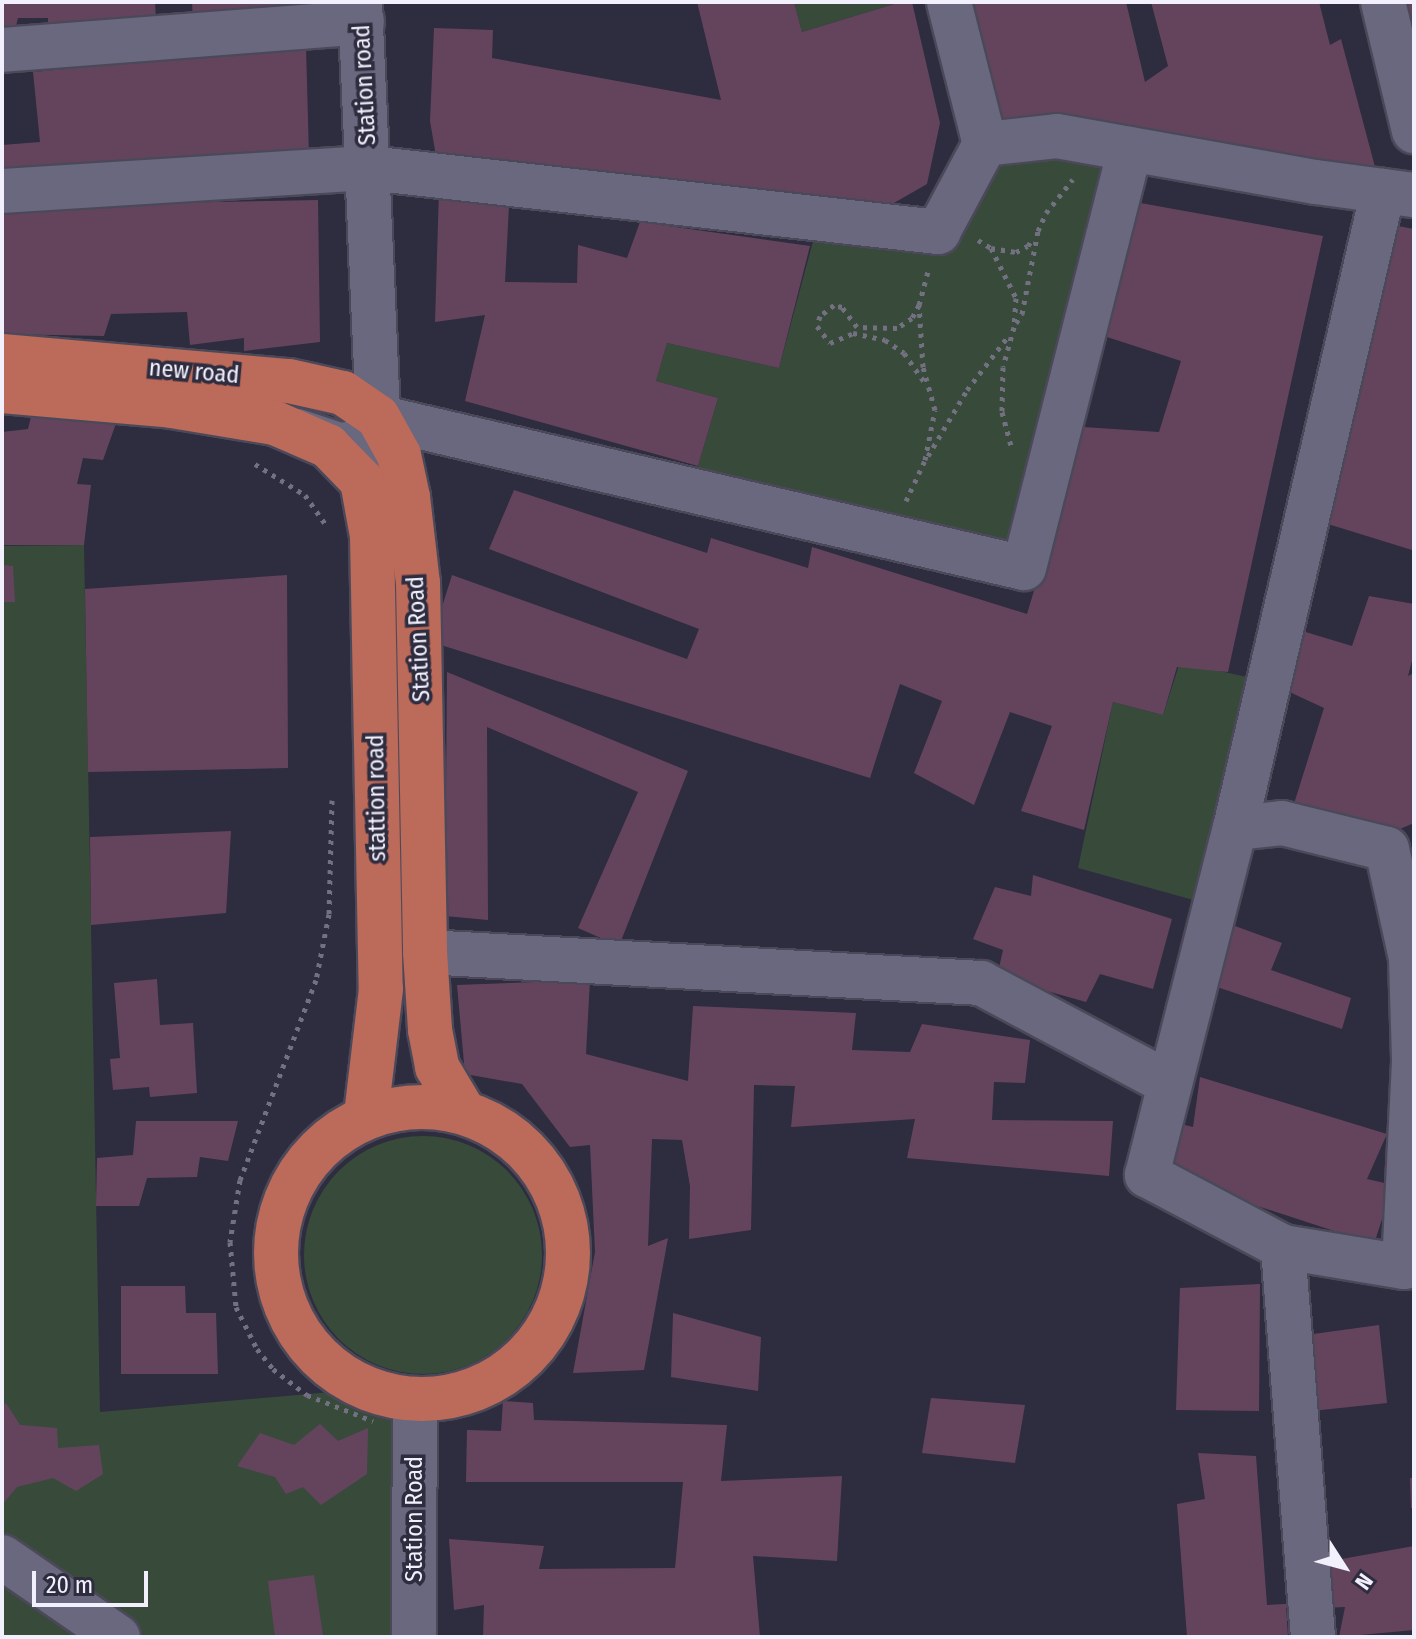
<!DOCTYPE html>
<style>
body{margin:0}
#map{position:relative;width:1416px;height:1639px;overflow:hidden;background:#2e2c3f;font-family:"Fira Sans Condensed",sans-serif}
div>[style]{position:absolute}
.green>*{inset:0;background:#384a3a}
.round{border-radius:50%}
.building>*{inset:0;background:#64445d}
.path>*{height:5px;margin-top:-2.5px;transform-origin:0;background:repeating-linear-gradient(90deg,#727081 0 4px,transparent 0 10px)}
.roads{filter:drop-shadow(2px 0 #4b4959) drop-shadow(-2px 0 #4b4959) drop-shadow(0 2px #4b4959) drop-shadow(0 -2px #4b4959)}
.minor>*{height:44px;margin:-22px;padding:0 22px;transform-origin:22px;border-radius:22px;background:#6a687e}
.major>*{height:44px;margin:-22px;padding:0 22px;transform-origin:22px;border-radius:22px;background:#bc6a59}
.major>.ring{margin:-22px;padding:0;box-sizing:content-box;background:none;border:44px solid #bc6a59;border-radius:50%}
span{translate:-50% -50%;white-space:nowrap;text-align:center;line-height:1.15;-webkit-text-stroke:7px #2e2c3f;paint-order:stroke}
.street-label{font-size:24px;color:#f1f0fc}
.frame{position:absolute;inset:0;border:4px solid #f1f0fc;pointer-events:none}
.north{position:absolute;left:1304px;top:1527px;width:80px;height:80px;-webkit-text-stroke:6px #2e2c3f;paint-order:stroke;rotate:126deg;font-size:22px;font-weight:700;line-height:32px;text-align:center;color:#f1f0fc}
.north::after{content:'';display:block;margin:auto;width:28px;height:36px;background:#f1f0fc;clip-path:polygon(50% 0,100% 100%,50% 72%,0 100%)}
.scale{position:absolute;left:32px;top:1571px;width:116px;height:36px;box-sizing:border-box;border:4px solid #f1f0fc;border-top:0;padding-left:10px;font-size:24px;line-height:28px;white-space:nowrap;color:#f1f0fc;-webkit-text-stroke:6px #2e2c3f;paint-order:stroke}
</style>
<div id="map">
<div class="green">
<i style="clip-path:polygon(794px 2px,901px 2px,802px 32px)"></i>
<i style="clip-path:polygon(985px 144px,1130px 149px,1024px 568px,686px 489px,698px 466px,718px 398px,656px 381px,667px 343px,779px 368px,819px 219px,938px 232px)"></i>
<i style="clip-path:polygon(84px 545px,100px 1412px,366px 1389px,415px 1400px,414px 1637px,2px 1637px,2px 546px)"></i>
<i style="clip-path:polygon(1180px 662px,1269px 682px,1215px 906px,1078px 868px,1113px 702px,1163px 715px)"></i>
<i class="round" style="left:304px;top:1136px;width:238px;height:238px"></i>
</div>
<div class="building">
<i style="clip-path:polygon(2px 2px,155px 2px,156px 20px,48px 30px,48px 18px,18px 18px,14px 34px,2px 34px)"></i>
<i style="clip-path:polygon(192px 2px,317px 3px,318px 15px,193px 23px)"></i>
<i style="clip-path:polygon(697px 2px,794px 2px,802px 32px,901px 2px,912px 2px,940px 123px,927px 184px,880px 211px,437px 162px,430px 121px,434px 28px,493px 30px,492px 58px,721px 100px)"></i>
<i style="clip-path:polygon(962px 2px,1126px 2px,1145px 82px,1168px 66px,1151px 2px,1319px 2px,1330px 45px,1341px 39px,1379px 182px,994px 134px)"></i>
<i style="clip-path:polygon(1396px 2px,1414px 2px,1414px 73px)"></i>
<i style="clip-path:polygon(306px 47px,309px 156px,2px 175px,2px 145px,40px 142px,33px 72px)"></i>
<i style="clip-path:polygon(439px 190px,509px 206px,505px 282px,577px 283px,578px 245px,627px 258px,640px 222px,810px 246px,779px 368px,667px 343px,656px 381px,718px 398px,698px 466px,465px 401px,485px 315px,435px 322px)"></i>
<i style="clip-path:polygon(318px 200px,320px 342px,244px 351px,244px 338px,190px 345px,187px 312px,111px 314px,104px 336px,2px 334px,2px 206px)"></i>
<i style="clip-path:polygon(1135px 202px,1323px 236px,1228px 672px,1177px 667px,1163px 715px,1113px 702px,1084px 830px,1021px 811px,1052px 726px,1010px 712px,974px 805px,914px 773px,942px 701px,900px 684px,870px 778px,431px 642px,452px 575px,687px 659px,699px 629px,489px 549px,514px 490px,707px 553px,711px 538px,808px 568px,812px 547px,1027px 614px,1083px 427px,1159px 432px,1181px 361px,1104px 336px)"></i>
<i style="clip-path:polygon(1392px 225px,1414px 229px,1412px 550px,1315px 520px)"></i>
<i style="clip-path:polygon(33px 408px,119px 415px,103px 460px,83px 458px,77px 484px,91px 485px,84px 545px,2px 545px,2px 432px,28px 429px)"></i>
<i style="clip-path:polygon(2px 565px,13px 566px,15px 602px,2px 602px)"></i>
<i style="clip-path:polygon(287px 575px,288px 768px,88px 772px,85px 589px)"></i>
<i style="clip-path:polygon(1369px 596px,1414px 604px,1414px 653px,1408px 676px,1414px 673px,1414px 823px,1393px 832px,1293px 807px,1324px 708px,1283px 689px,1299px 630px,1352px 646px)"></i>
<i style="clip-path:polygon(447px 672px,688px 771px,619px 946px,578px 928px,638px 792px,487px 727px,488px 920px,445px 916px)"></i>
<i style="clip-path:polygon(231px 831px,226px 913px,91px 925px,90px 837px)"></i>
<i style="clip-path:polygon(1033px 875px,1172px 919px,1153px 989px,1100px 974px,1086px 1002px,997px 977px,1003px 950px,973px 939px,995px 887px,1031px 896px)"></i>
<i style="clip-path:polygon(1235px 926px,1282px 943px,1271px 970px,1351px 998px,1342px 1029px,1214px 986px)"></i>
<i style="clip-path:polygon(157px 979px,160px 1025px,193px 1023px,197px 1093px,150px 1097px,149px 1087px,113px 1090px,110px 1059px,120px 1058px,114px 983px)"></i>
<i style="clip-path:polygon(590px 980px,586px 1054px,688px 1081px,693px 1006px,856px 1013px,852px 1050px,910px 1052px,922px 1024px,1030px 1040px,1025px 1083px,994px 1082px,992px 1120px,1113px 1121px,1109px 1176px,907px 1158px,915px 1119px,791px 1127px,795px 1086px,754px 1085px,751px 1230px,689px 1239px,690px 1186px,682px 1140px,652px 1139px,648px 1246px,668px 1238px,644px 1370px,573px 1373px,595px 1252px,590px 1145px,570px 1147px,522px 1084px,465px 1074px,457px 985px)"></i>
<i style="clip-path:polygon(1200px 1077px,1387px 1134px,1367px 1179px,1393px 1185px,1374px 1244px,1212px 1191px,1155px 1167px,1169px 1121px,1193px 1127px)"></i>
<i style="clip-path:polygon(136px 1121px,238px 1121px,228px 1161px,200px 1157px,197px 1177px,147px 1178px,139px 1206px,96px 1206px,97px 1158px,133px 1155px)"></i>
<i style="clip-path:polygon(1260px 1284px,1259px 1411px,1176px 1410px,1180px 1288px)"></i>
<i style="clip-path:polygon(121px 1286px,185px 1286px,186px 1313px,216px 1313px,218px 1374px,121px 1374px)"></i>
<i style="clip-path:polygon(673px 1313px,761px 1337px,758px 1391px,671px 1377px)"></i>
<i style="clip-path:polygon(1379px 1325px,1387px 1403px,1312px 1411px,1306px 1335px)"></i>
<i style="clip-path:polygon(931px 1398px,1025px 1405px,1015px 1463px,922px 1453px)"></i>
<i style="clip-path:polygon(503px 1401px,533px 1403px,534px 1420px,727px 1425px,721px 1481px,842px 1476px,837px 1561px,753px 1556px,760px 1637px,483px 1637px,484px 1605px,454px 1610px,449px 1539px,544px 1546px,539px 1569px,675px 1568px,683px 1482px,466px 1482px,467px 1430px,501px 1431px)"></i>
<i style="clip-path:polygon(6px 1403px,20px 1425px,57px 1428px,58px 1448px,99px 1445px,103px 1474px,76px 1491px,53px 1478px,17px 1487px,2px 1505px,2px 1407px)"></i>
<i style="clip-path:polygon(320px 1424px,338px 1441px,368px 1428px,367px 1474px,321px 1505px,303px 1487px,286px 1494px,275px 1477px,237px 1466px,260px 1433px,294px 1445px)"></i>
<i style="clip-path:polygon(1198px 1453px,1256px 1456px,1267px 1605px,1286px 1604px,1288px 1637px,1187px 1637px,1177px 1504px,1205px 1499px)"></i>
<i style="clip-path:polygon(1410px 1478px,1414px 1478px,1414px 1508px,1411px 1508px)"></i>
<i style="clip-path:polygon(1414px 1546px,1414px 1630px,1339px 1637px,1345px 1607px,1323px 1608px,1325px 1562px)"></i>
<i style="clip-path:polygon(314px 1575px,323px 1636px,275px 1637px,268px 1581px)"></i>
</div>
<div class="path">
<i style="left:978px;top:240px;width:15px;rotate:32deg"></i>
<i style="left:991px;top:248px;width:56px;rotate:63.4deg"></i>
<i style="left:1016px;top:298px;width:29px;rotate:94deg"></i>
<i style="left:1014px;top:327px;width:41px;rotate:105.4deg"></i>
<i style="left:1003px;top:367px;width:45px;rotate:91.3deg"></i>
<i style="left:1002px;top:412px;width:35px;rotate:75deg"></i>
<i style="left:991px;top:248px;width:25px;rotate:9deg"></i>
<i style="left:1016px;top:252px;width:13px;rotate:-27deg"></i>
<i style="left:1028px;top:246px;width:9px;rotate:-58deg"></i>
<i style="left:919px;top:305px;width:15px;rotate:118deg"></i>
<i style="left:912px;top:318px;width:18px;rotate:146deg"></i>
<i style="left:897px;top:328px;width:40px;rotate:-178.6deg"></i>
<i style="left:857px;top:327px;width:25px;rotate:-127deg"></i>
<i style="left:842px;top:307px;width:8px;rotate:-166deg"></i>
<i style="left:834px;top:305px;width:18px;rotate:142deg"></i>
<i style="left:820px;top:316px;width:10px;rotate:107deg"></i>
<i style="left:817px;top:326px;width:21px;rotate:53deg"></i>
<i style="left:830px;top:343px;width:25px;rotate:-23deg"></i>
<i style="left:853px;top:333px;width:33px;rotate:12deg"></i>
<i style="left:885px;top:340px;width:23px;rotate:34deg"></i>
<i style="left:904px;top:353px;width:35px;rotate:55deg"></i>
<i style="left:1016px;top:323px;width:11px;rotate:-56deg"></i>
<i style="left:1022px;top:314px;width:85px;rotate:-79.1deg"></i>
<i style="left:1038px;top:231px;width:20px;rotate:-66deg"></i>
<i style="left:1046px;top:213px;width:43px;rotate:-51.5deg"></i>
<i style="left:928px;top:456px;width:77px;rotate:-59.4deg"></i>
<i style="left:967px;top:390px;width:69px;rotate:-52.6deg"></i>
<i style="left:255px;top:464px;width:59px;rotate:31.8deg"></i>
<i style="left:305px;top:495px;width:35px;rotate:55deg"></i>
<i style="left:906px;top:501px;width:45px;rotate:-65.1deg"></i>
<i style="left:925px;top:460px;width:51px;rotate:-78.7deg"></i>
<i style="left:935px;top:410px;width:45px;rotate:-105.6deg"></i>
<i style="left:923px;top:367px;width:62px;rotate:-93.7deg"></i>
<i style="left:919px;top:305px;width:35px;rotate:-75deg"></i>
<i style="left:332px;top:800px;width:114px;rotate:91.5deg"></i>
<i style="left:329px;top:914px;width:67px;rotate:101.1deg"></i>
<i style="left:316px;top:980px;width:214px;rotate:110.8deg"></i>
<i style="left:240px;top:1180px;width:63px;rotate:99.2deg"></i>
<i style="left:230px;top:1242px;width:65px;rotate:84.7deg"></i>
<i style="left:236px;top:1307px;width:47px;rotate:63.4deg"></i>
<i style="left:257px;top:1349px;width:26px;rotate:51deg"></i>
<i style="left:273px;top:1369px;width:43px;rotate:37.4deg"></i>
<i style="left:307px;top:1395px;width:71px;rotate:21.5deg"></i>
</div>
<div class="roads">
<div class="minor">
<i style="left:360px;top:2px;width:415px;rotate:87.5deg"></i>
<i style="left:378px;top:417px;width:663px;rotate:13.16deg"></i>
<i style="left:1024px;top:568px;width:432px;rotate:-75.8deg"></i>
<i style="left:949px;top:2px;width:146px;rotate:75.8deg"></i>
<i style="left:1383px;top:2px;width:133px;rotate:76.5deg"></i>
<i style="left:2px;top:50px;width:361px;rotate:-4.4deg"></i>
<i style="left:2px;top:191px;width:368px;rotate:-3.6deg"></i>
<i style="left:369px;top:168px;width:573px;rotate:6.42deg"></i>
<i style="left:938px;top:232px;width:100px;rotate:-61.9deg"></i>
<i style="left:985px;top:144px;width:72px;rotate:-6.3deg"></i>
<i style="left:1057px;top:136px;width:263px;rotate:10.1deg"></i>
<i style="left:1316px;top:182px;width:99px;rotate:7.6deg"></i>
<i style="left:297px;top:431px;width:44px;rotate:18.4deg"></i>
<i style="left:339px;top:445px;width:25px;rotate:-7deg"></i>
<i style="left:364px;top:442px;width:29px;rotate:-61deg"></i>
<i style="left:378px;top:417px;width:66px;rotate:104deg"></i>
<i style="left:1235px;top:828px;width:47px;rotate:-6.1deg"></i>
<i style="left:1282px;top:823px;width:108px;rotate:13.9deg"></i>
<i style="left:1387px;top:849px;width:112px;rotate:77.6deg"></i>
<i style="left:1411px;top:958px;width:104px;rotate:88.3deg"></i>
<i style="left:1414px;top:1062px;width:205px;rotate:92.8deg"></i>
<i style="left:1404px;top:1267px;width:123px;rotate:-170.6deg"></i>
<i style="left:1283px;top:1247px;width:154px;rotate:-152.1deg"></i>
<i style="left:1147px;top:1175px;width:358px;rotate:-75.8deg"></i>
<i style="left:1235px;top:828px;width:654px;rotate:-76.92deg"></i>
<i style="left:425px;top:952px;width:557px;rotate:3.19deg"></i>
<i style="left:981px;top:983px;width:214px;rotate:28.1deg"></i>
<i style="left:1283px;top:1247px;width:391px;rotate:85.6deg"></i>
<i style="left:2px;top:1557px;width:141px;rotate:34.6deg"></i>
<i style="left:414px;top:1637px;width:237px;rotate:-89.8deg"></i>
</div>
<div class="major">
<i style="left:2px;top:356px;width:288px;rotate:5deg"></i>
<i style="left:289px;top:381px;width:55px;rotate:12.5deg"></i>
<i style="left:343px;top:393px;width:42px;rotate:34.4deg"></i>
<i style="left:378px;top:417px;width:43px;rotate:61.1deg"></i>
<i style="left:399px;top:455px;width:43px;rotate:77.9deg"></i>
<i style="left:408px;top:497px;width:87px;rotate:83.4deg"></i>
<i style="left:418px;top:583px;width:369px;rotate:88.9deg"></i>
<i style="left:425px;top:952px;width:78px;rotate:86.3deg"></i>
<i style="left:430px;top:1030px;width:38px;rotate:79deg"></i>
<i style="left:437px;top:1067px;width:49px;rotate:59.2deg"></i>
<i style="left:2px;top:391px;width:171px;rotate:5deg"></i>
<i style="left:172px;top:406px;width:104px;rotate:9.4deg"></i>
<i style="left:275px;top:423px;width:58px;rotate:23.5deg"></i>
<i style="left:328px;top:446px;width:49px;rotate:45.8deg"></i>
<i style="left:362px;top:481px;width:56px;rotate:79.7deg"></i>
<i style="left:372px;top:536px;width:453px;rotate:88.9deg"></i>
<i style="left:381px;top:989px;width:127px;rotate:96.8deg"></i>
<i class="ring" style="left:276px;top:1107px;width:248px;height:248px"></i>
</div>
</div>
<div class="street-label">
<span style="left:365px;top:85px;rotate:-93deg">Station road</span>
<span style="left:194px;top:372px;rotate:5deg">new road</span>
<span style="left:419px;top:639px;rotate:-93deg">Station Road</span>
<span style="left:377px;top:798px;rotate:-91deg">stattion road</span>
<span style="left:415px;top:1519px;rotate:-90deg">Station Road</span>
</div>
<div class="frame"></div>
<div class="north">N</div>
<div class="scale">20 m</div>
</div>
